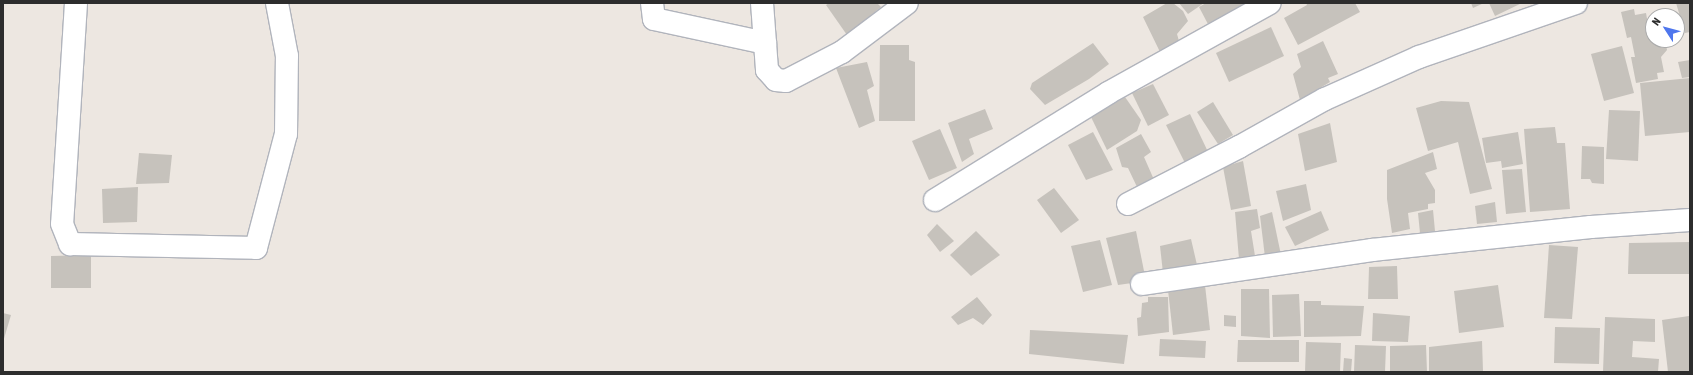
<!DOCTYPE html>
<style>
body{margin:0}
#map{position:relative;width:1693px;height:375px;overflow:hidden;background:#ede7e1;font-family:"Asap Condensed",sans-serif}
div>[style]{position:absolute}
.building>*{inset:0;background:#c6c2bc}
.roads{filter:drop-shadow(1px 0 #b1b4bc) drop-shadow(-1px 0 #b1b4bc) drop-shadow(0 1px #b1b4bc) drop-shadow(0 -1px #b1b4bc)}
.minor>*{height:22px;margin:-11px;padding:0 11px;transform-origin:11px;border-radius:11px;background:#fff}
span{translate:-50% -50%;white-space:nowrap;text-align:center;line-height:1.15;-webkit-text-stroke:4px #fff;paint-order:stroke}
.frame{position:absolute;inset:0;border:4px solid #2d2d2d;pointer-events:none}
.north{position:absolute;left:1645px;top:8px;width:40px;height:40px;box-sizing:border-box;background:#fff;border:1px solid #ababab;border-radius:50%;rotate:306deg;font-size:11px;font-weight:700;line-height:16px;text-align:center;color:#2d2d2d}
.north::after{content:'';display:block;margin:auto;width:14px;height:18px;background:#4e76ed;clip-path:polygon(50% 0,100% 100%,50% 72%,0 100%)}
</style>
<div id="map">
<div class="building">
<i style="clip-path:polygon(829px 3px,877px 3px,881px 7px,847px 35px,826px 5px)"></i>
<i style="clip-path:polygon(1167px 3px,1173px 3px,1183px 11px,1188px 21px,1177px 34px,1179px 41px,1160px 52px,1143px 17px)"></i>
<i style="clip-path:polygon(1179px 3px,1204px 3px,1188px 14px)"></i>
<i style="clip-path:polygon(1206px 3px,1244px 3px,1245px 5px,1209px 26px,1199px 7px)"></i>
<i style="clip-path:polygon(1306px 3px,1355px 3px,1360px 12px,1298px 45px,1284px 18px,1307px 5px)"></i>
<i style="clip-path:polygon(1471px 3px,1484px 3px,1473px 8px)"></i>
<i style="clip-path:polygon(1489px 3px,1522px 3px,1495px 16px)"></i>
<i style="clip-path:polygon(1676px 3px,1690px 3px,1690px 32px,1685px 33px)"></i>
<i style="clip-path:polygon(1634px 9px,1635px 15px,1646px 13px,1649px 30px,1653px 29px,1653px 40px,1665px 40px,1667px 50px,1661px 57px,1664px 72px,1657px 73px,1658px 79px,1636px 83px,1631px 57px,1635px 57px,1631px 37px,1627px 38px,1621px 12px)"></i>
<i style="clip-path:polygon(1271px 27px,1284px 56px,1229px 82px,1216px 53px)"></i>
<i style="clip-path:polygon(1323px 41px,1338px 74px,1328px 78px,1330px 82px,1300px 100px,1293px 74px,1301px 67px,1297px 54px)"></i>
<i style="clip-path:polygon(1093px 43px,1109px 64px,1089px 79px,1045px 105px,1030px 89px,1032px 83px)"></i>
<i style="clip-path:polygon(880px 45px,909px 45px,909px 60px,915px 62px,915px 121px,879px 121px)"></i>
<i style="clip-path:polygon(1622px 46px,1634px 93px,1604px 101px,1591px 54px)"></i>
<i style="clip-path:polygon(1690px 60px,1690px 77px,1682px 78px,1678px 62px)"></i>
<i style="clip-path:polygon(867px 62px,874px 86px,867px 90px,875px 121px,859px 128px,836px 68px)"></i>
<i style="clip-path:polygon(1690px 78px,1690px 132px,1645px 136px,1640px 83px)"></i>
<i style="clip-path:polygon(1153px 84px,1169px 115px,1148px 126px,1132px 93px)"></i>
<i style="clip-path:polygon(1125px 97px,1141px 120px,1137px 131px,1107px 150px,1091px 117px)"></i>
<i style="clip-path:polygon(1441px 101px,1469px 102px,1492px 189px,1470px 194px,1458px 142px,1428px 151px,1416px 108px)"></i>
<i style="clip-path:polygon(1213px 102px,1233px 135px,1218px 144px,1197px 112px)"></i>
<i style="clip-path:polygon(985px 109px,993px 129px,969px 139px,974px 154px,962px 162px,948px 123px)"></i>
<i style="clip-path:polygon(1609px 110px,1640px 111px,1638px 161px,1606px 159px)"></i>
<i style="clip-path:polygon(1190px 114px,1209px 154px,1186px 165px,1166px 125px)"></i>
<i style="clip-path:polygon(1330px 123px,1337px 162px,1305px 171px,1298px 134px)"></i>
<i style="clip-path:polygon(1555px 127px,1557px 143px,1565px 143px,1570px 209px,1530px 212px,1524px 129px)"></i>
<i style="clip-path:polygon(940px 129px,957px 168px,929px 180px,912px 141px)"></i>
<i style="clip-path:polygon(1093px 132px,1113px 170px,1086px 180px,1068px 145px)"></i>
<i style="clip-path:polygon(1518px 132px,1523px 164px,1502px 168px,1501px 161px,1486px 163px,1482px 138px)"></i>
<i style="clip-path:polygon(1141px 134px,1151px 152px,1144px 157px,1155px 182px,1138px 189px,1128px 168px,1122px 167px,1116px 148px)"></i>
<i style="clip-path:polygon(1582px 146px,1604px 147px,1604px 184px,1592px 183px,1590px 179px,1581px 179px)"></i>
<i style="clip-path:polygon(1433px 152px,1437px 169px,1425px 173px,1435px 190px,1435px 203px,1428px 204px,1428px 209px,1408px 213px,1410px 229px,1392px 233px,1387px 199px,1387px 170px)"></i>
<i style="clip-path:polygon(139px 153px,172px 155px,169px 183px,136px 184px)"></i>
<i style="clip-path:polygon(1243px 161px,1251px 206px,1231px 210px,1223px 167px)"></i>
<i style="clip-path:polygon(1522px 169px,1526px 212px,1506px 214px,1502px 170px)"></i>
<i style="clip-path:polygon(1306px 184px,1311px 210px,1283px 221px,1276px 191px)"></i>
<i style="clip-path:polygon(138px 187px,137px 222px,103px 223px,102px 189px)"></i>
<i style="clip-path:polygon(1054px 188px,1079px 220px,1061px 233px,1037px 200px)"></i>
<i style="clip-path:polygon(1495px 202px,1497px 222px,1477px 224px,1475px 206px)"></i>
<i style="clip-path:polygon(1257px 209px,1260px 228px,1251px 231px,1255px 256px,1239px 259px,1235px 212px)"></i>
<i style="clip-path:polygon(1433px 210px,1435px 231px,1420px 233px,1418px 213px)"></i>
<i style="clip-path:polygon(1321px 211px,1329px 230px,1295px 246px,1285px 227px)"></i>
<i style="clip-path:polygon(1272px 212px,1281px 255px,1265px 257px,1260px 216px)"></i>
<i style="clip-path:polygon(937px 224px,954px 241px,940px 252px,927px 235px)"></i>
<i style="clip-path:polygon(976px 231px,1000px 255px,971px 276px,950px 255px)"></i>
<i style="clip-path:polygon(1136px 231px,1146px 281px,1118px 285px,1106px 238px)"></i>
<i style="clip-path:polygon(1191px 239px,1197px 265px,1163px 273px,1160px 246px)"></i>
<i style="clip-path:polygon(1100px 240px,1112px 285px,1083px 292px,1071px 246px)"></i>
<i style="clip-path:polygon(1690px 242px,1690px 274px,1628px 274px,1629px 243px)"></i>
<i style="clip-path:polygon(1549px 245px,1578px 247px,1572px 319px,1544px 318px)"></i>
<i style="clip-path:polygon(91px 255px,91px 288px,51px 288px,51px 256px)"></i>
<i style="clip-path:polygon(1397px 266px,1398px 299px,1368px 299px,1369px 267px)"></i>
<i style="clip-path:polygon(1205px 285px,1210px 330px,1173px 335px,1168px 290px)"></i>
<i style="clip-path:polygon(1498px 285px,1504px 327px,1459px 333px,1454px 291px)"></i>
<i style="clip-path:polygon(1241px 289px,1269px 289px,1270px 338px,1241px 336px)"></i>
<i style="clip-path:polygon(1299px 294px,1301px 336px,1273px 337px,1272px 295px)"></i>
<i style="clip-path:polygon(977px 297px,992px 315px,983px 325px,973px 318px,958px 325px,951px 317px)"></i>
<i style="clip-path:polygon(1148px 297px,1168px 297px,1169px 332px,1138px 336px,1137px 318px,1141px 317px,1142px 303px,1148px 302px)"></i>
<i style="clip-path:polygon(1304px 301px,1321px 301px,1321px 305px,1364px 306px,1361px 336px,1304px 337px)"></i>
<i style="clip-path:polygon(3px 313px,11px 315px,3px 342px)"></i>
<i style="clip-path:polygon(1373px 313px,1410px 316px,1408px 342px,1372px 341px)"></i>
<i style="clip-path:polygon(1224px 315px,1236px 316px,1236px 327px,1224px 326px)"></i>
<i style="clip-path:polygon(1689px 316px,1690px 372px,1668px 372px,1662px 320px)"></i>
<i style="clip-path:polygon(1605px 317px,1655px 319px,1655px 342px,1633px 341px,1632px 357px,1659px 359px,1658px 372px,1603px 372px)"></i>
<i style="clip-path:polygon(1555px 327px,1600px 328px,1599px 364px,1554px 363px)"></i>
<i style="clip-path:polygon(1030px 330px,1128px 335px,1124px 364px,1029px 354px)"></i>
<i style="clip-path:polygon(1160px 339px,1206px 341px,1205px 358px,1159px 356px)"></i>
<i style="clip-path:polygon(1238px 340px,1299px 340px,1299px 362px,1237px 362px)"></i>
<i style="clip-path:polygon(1482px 341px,1483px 371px,1429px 372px,1429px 347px)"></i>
<i style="clip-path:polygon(1306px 342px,1341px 343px,1340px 372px,1305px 372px)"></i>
<i style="clip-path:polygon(1355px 345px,1386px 346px,1385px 372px,1354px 372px)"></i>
<i style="clip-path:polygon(1426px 345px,1427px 372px,1390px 372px,1390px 346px)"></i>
<i style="clip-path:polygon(1344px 358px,1352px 359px,1351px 372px,1343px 372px)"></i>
</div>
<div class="roads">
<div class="minor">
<i style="left:76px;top:3px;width:221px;rotate:93.6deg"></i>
<i style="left:62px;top:224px;width:22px;rotate:68deg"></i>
<i style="left:70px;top:244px;width:186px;rotate:1.2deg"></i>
<i style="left:256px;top:248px;width:118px;rotate:-75.3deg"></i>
<i style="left:286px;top:134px;width:78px;rotate:-89.3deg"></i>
<i style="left:287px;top:56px;width:54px;rotate:-100.7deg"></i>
<i style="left:652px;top:3px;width:16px;rotate:83deg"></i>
<i style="left:654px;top:19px;width:114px;rotate:12.2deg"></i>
<i style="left:762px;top:3px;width:67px;rotate:85.7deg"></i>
<i style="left:767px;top:70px;width:13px;rotate:48deg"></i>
<i style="left:776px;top:80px;width:10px;rotate:6deg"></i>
<i style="left:786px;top:81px;width:63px;rotate:-27.4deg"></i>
<i style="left:842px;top:52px;width:81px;rotate:-37deg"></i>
<i style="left:935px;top:200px;width:203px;rotate:-31.7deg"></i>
<i style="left:1108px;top:93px;width:185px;rotate:-29.1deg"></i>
<i style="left:1128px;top:204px;width:125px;rotate:-27.2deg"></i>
<i style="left:1239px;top:147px;width:98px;rotate:-29.2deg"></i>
<i style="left:1325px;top:99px;width:103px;rotate:-24.1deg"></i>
<i style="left:1419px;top:57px;width:166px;rotate:-19deg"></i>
<i style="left:1142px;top:284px;width:232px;rotate:-8.4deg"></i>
<i style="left:1372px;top:250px;width:220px;rotate:-6deg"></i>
<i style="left:1591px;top:227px;width:99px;rotate:-4deg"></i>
</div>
</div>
<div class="frame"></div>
<div class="north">N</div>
</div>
